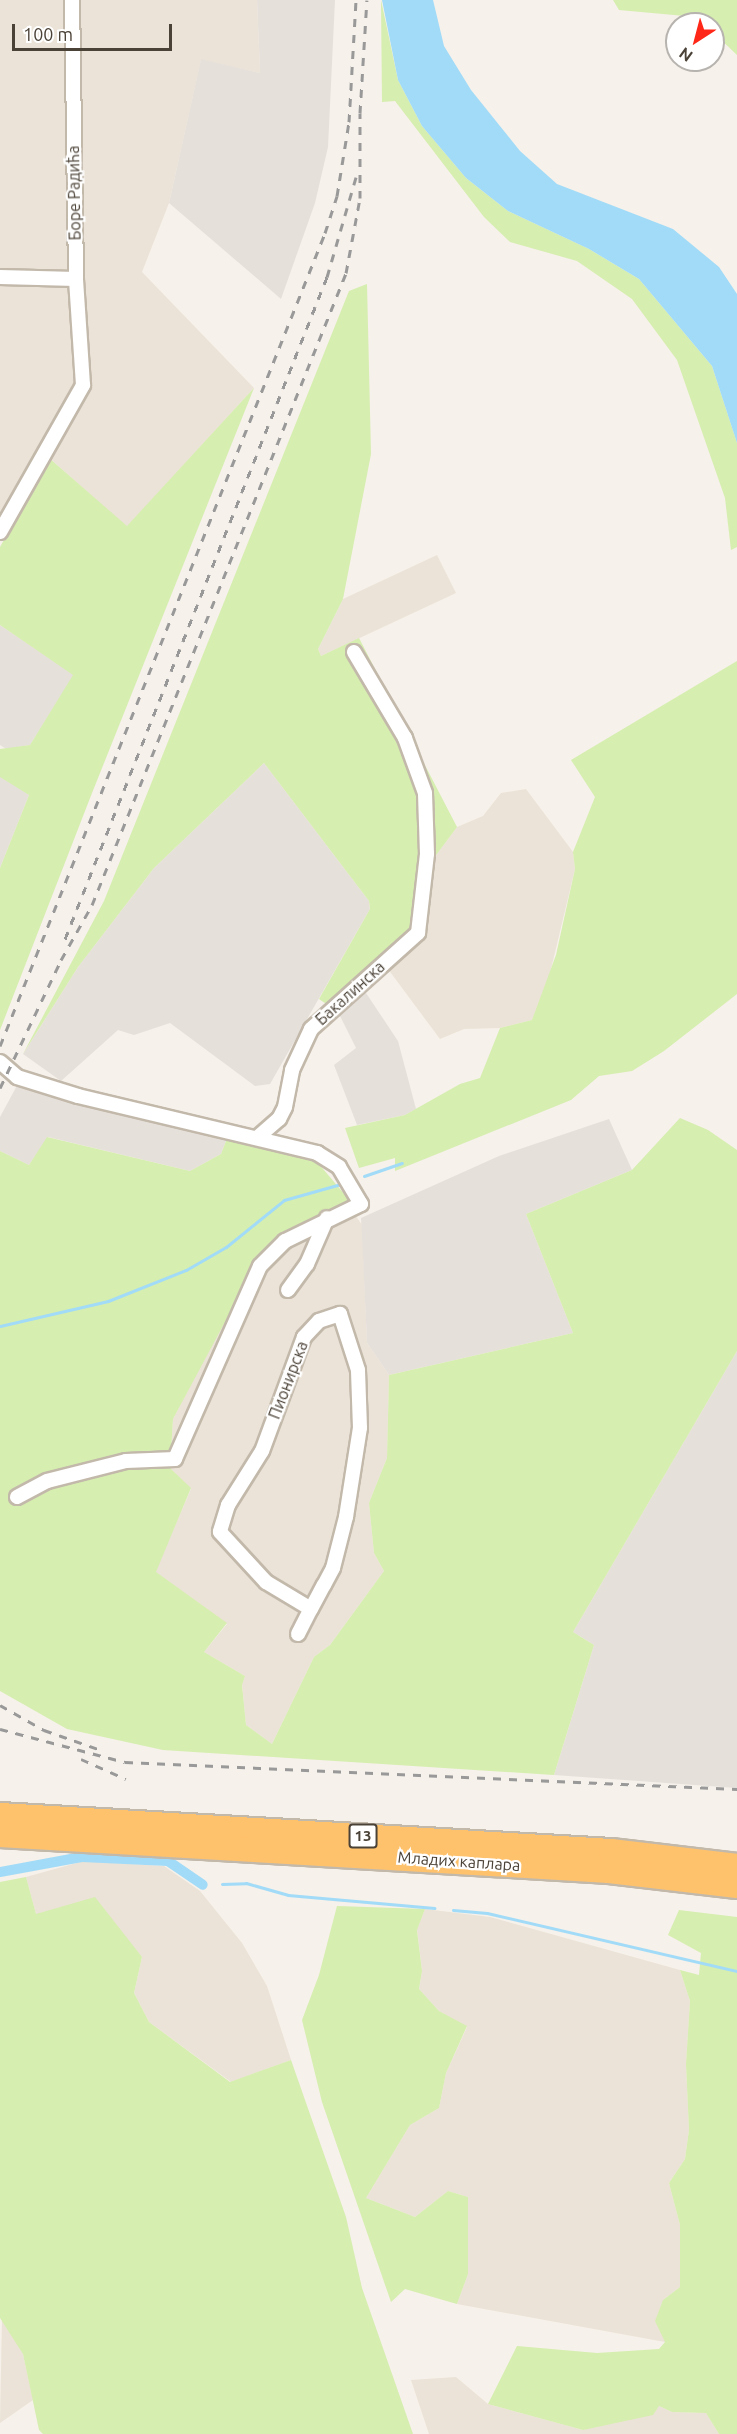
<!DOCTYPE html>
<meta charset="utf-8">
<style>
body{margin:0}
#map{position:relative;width:737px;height:2434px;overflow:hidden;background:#f6f1ea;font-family:Ubuntu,sans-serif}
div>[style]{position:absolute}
.residential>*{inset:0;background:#ebe3d7}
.industrial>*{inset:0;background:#e6e0db}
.green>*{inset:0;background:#d6eeaf}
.water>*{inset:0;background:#a1dbf8}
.stream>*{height:3px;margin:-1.5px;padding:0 1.5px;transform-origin:1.5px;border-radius:1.5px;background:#a1dbf8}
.canal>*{height:10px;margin:-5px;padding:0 5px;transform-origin:5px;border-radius:5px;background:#a1dbf8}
.roads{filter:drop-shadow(2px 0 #c3b9ab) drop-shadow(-2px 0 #c3b9ab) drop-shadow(0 2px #c3b9ab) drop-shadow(0 -2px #c3b9ab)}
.street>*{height:14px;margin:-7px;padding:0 7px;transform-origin:7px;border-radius:7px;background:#fff}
.highway>*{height:24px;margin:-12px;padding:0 12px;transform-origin:12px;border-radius:12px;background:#ffc26c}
.rail>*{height:3px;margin-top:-1.5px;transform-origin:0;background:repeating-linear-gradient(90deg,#999 0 8px,transparent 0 16px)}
span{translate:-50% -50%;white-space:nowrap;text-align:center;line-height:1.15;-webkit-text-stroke:4.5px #fff;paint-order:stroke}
.shield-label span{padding:2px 4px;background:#fff;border:2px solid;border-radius:4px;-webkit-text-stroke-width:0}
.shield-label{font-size:15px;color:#4b4237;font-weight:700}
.street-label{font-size:16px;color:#4b4237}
.north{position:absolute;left:665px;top:12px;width:60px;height:60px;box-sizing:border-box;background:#fff;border:2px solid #b7b3af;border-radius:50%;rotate:216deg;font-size:16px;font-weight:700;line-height:24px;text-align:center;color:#4b4237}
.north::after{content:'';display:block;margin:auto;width:21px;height:27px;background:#ff2818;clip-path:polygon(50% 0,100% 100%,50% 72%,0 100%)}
.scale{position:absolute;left:12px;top:24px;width:160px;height:27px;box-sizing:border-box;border:3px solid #4b4237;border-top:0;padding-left:8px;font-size:18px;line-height:21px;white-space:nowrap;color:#4b4237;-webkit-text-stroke:4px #fff;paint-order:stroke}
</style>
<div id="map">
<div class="residential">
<i style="clip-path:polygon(0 0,257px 0,260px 73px,201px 60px,169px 203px,142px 272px,254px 388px,127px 527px,38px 448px,0 515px)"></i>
<i style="clip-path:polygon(437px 555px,456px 593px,321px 656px,318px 649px,343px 599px)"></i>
<i style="clip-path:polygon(526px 789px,573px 852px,575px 869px,545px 994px,532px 1020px,500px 1028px,464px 1029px,440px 1039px,385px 965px,421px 911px,428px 866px,457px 827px,483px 816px,501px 793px)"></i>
<i style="clip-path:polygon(353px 1212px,362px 1225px,367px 1343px,389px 1375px,387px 1458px,369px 1503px,374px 1553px,384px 1571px,330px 1645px,314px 1657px,272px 1744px,246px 1725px,242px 1684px,245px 1676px,204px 1652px,227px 1624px,155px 1572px,191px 1489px,170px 1468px,173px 1419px,261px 1250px)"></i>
<i style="clip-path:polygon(84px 1861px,164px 1866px,200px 1891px,242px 1943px,267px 1986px,291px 2060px,231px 2082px,149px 2022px,134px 1993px,142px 1957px,36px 1914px,26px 1877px)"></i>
<i style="clip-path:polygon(425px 1909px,490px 1917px,680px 1970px,690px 2001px,686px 2064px,689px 2130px,685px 2159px,669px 2183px,680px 2225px,680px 2287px,663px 2300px,665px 2342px,457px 2304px,468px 2274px,468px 2197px,448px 2191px,415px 2217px,366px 2198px,410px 2125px,439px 2108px,446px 2073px,467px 2027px,439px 2011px,419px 1989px,422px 1971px,417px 1929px)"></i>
<i style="clip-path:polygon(2px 2317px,23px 2354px,33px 2400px,0 2423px)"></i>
<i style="clip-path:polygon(456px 2377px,488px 2404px,583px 2430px,659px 2406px,672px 2412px,706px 2413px,719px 2434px,429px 2434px,411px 2380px)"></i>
</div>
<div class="industrial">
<i style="clip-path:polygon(257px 0,335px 0,328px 147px,315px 203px,281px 299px,169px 203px,201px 59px,260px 73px)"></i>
<i style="clip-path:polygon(0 625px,74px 675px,30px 745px,6px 749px,0 745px)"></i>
<i style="clip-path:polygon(264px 763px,369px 901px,370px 909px,270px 1084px,255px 1086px,170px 1023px,134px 1035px,118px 1030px,61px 1081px,23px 1054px,78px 967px,154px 868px)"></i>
<i style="clip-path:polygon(0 773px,29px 795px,0 868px)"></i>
<i style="clip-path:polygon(362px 987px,398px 1041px,416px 1109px,405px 1115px,357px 1125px,334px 1065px,356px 1048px,338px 1012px)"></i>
<i style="clip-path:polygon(20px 1080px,228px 1136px,221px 1154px,190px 1171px,48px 1137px,29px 1165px,0 1151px,0 1117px)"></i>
<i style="clip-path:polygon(609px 1119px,632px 1170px,526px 1214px,573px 1333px,389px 1375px,367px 1343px,361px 1218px,499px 1156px)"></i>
<i style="clip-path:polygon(737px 1351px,737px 1788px,554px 1775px,594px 1645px,573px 1632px)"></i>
</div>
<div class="green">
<i style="clip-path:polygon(381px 0,398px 80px,422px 126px,466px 178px,508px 211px,589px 249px,639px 279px,712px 366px,737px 443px,737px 547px,731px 550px,725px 498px,677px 360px,632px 299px,577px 261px,510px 242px,484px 217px,395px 101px,382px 102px)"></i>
<i style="clip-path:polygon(613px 0,737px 0,737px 55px,713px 32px,713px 24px,704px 24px,696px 17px,619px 10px)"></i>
<i style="clip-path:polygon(367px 284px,371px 454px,343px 599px,318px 649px,321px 656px,359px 638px,457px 827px,428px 866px,421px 943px,385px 965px,338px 1012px,319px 999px,370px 909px,369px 901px,264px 763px,154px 868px,78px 967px,23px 1054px,104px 901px,349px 291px)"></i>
<i style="clip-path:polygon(254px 388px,92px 793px,0 1030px,0 868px,29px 795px,0 777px,0 749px,30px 745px,73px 675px,0 625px,0 547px,49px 458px,127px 526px)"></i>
<i style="clip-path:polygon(737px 661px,737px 994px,664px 1051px,632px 1071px,599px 1076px,571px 1100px,395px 1171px,395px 1158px,359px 1168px,345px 1128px,405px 1115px,460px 1084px,480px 1078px,500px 1028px,532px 1020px,556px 955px,575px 869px,573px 852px,595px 797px,571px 760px)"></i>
<i style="clip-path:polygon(680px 1118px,708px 1130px,737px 1150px,737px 1351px,573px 1632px,594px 1645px,554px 1775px,163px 1750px,67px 1729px,0 1691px,0 1151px,29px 1165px,47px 1137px,190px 1171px,221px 1154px,228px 1136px,318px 1163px,351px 1202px,264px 1249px,173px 1419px,170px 1468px,191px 1488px,156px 1572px,227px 1623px,204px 1652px,245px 1676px,242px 1685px,246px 1725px,272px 1744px,314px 1657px,330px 1645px,384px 1571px,374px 1553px,369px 1503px,387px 1458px,389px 1375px,573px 1333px,526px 1214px,632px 1170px)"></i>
<i style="clip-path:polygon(26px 1877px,36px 1914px,95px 1897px,142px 1957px,134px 1993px,149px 2022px,230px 2082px,291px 2060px,346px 2217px,362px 2288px,413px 2434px,43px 2434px,39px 2430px,23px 2354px,0 2318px,0 1882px)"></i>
<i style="clip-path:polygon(337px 1906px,425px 1909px,417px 1930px,422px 1971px,419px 1989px,439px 2011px,467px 2026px,446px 2073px,439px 2108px,410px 2125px,366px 2198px,415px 2217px,448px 2191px,468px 2197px,468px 2274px,457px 2304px,405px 2289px,391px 2302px,322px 2102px,302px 2020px,319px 1975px)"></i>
<i style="clip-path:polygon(679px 1910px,737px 1917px,737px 2434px,719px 2434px,706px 2413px,672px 2412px,659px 2406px,653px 2415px,583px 2430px,488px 2404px,517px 2346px,597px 2353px,659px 2349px,665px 2342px,655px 2321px,663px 2300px,680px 2287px,680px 2225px,669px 2183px,685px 2159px,689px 2130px,686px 2064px,690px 2001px,680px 1970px,699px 1975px,701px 1953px,668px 1935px)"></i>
</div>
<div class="water">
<i style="clip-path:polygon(382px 0,433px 0,444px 46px,471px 90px,520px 151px,557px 184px,673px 229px,719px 267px,737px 294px,737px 443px,712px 366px,639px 279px,589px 249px,508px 211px,466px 178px,422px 126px,398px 80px)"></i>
</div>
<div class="stream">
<i style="left:364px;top:1176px;width:40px;rotate:-18.9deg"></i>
<i style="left:0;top:1326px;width:111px;rotate:-13deg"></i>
<i style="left:108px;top:1301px;width:84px;rotate:-21.7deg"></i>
<i style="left:186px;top:1270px;width:46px;rotate:-29.9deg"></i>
<i style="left:226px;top:1247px;width:75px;rotate:-39deg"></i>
<i style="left:284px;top:1200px;width:59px;rotate:-15.7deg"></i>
<i style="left:222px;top:1884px;width:24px;rotate:-2deg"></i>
<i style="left:246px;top:1883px;width:44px;rotate:15.9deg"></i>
<i style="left:288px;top:1895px;width:147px;rotate:5.1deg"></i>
<i style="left:453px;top:1910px;width:34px;rotate:5deg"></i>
<i style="left:487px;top:1913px;width:257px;rotate:13.1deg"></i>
</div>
<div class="canal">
<i style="left:0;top:1872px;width:83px;rotate:-10.4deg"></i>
<i style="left:82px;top:1857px;width:86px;rotate:2.7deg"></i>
<i style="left:168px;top:1861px;width:42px;rotate:34.4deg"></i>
</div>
<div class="roads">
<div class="street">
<i style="left:0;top:277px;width:76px;rotate:1.5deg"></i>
<i style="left:0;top:532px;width:169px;rotate:-60.5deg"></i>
<i style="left:83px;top:385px;width:106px;rotate:-93.8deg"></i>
<i style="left:76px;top:279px;width:279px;rotate:-90.8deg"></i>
<i style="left:0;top:1062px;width:23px;rotate:41deg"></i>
<i style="left:17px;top:1077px;width:64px;rotate:17.3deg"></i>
<i style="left:78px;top:1096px;width:246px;rotate:13.4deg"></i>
<i style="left:317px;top:1153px;width:26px;rotate:32deg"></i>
<i style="left:339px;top:1167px;width:43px;rotate:59.3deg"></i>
<i style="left:361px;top:1204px;width:85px;rotate:154deg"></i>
<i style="left:285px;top:1241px;width:35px;rotate:135deg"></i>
<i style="left:260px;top:1266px;width:211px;rotate:113.8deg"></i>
<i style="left:175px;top:1459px;width:49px;rotate:177.7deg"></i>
<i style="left:126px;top:1461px;width:81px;rotate:165.8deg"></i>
<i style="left:47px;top:1481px;width:34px;rotate:152deg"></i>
<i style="left:258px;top:1137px;width:28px;rotate:-41deg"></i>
<i style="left:279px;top:1119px;width:13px;rotate:-63deg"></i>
<i style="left:285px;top:1107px;width:38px;rotate:-79deg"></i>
<i style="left:292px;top:1070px;width:45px;rotate:-65.1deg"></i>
<i style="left:311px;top:1029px;width:144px;rotate:-41.9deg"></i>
<i style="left:418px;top:933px;width:80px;rotate:-83.5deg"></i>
<i style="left:427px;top:854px;width:61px;rotate:-91.9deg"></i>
<i style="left:425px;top:793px;width:59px;rotate:-110deg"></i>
<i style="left:405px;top:738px;width:100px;rotate:-120.7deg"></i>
<i style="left:288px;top:1290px;width:32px;rotate:-54deg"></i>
<i style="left:307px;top:1264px;width:50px;rotate:-66.5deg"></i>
<i style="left:298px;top:1634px;width:28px;rotate:-63deg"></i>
<i style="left:311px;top:1609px;width:27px;rotate:-62deg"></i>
<i style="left:324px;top:1585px;width:19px;rotate:-62deg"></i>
<i style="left:333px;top:1568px;width:53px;rotate:-75.7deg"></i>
<i style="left:346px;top:1517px;width:90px;rotate:-81.1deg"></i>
<i style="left:360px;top:1428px;width:58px;rotate:-92deg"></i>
<i style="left:358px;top:1370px;width:59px;rotate:-107.8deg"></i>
<i style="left:340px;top:1314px;width:22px;rotate:162deg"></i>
<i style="left:319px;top:1321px;width:22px;rotate:133deg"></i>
<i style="left:304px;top:1337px;width:121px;rotate:110.2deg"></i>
<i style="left:262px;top:1451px;width:64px;rotate:122.2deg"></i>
<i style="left:228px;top:1505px;width:28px;rotate:107deg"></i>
<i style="left:220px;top:1532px;width:68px;rotate:47.4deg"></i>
<i style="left:266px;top:1582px;width:52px;rotate:31deg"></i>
</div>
<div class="highway">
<i style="left:0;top:1815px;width:612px;rotate:3.37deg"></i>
<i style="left:611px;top:1851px;width:127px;rotate:6.8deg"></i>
<i style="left:0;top:1835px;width:610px;rotate:3.38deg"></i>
<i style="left:609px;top:1871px;width:129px;rotate:6.7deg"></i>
</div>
</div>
<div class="rail">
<i style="left:65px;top:939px;width:712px;rotate:-68.41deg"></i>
<i style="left:327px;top:277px;width:104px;rotate:-73.8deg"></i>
<i style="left:0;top:1046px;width:876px;rotate:-68.21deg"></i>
<i style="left:325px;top:233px;width:39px;rotate:-72deg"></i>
<i style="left:337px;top:196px;width:75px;rotate:-80.8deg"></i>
<i style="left:349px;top:122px;width:122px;rotate:-86.7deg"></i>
<i style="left:0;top:1088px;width:142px;rotate:-64.5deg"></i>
<i style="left:61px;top:960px;width:63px;rotate:-60.6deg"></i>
<i style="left:92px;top:905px;width:681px;rotate:-68.1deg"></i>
<i style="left:346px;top:273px;width:76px;rotate:-79.4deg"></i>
<i style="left:360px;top:198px;width:85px;rotate:-90deg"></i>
<i style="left:360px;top:113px;width:113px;rotate:-86.5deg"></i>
<i style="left:0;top:1705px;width:51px;rotate:29.6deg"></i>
<i style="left:44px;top:1730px;width:60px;rotate:19.3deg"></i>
<i style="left:0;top:1729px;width:129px;rotate:14.8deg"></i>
<i style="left:125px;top:1762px;width:613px;rotate:2.53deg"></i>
<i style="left:81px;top:1759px;width:49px;rotate:24deg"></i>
</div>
<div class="shield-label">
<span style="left:363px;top:1836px">13</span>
</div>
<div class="street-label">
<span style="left:74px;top:193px;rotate:-91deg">Боре Радића</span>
<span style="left:350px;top:993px;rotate:-42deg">Бакалинска</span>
<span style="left:288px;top:1380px;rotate:-69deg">Пионирска</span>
<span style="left:459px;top:1861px;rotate:4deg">Младих каплара</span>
</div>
<div class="north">N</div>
<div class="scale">100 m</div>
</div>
